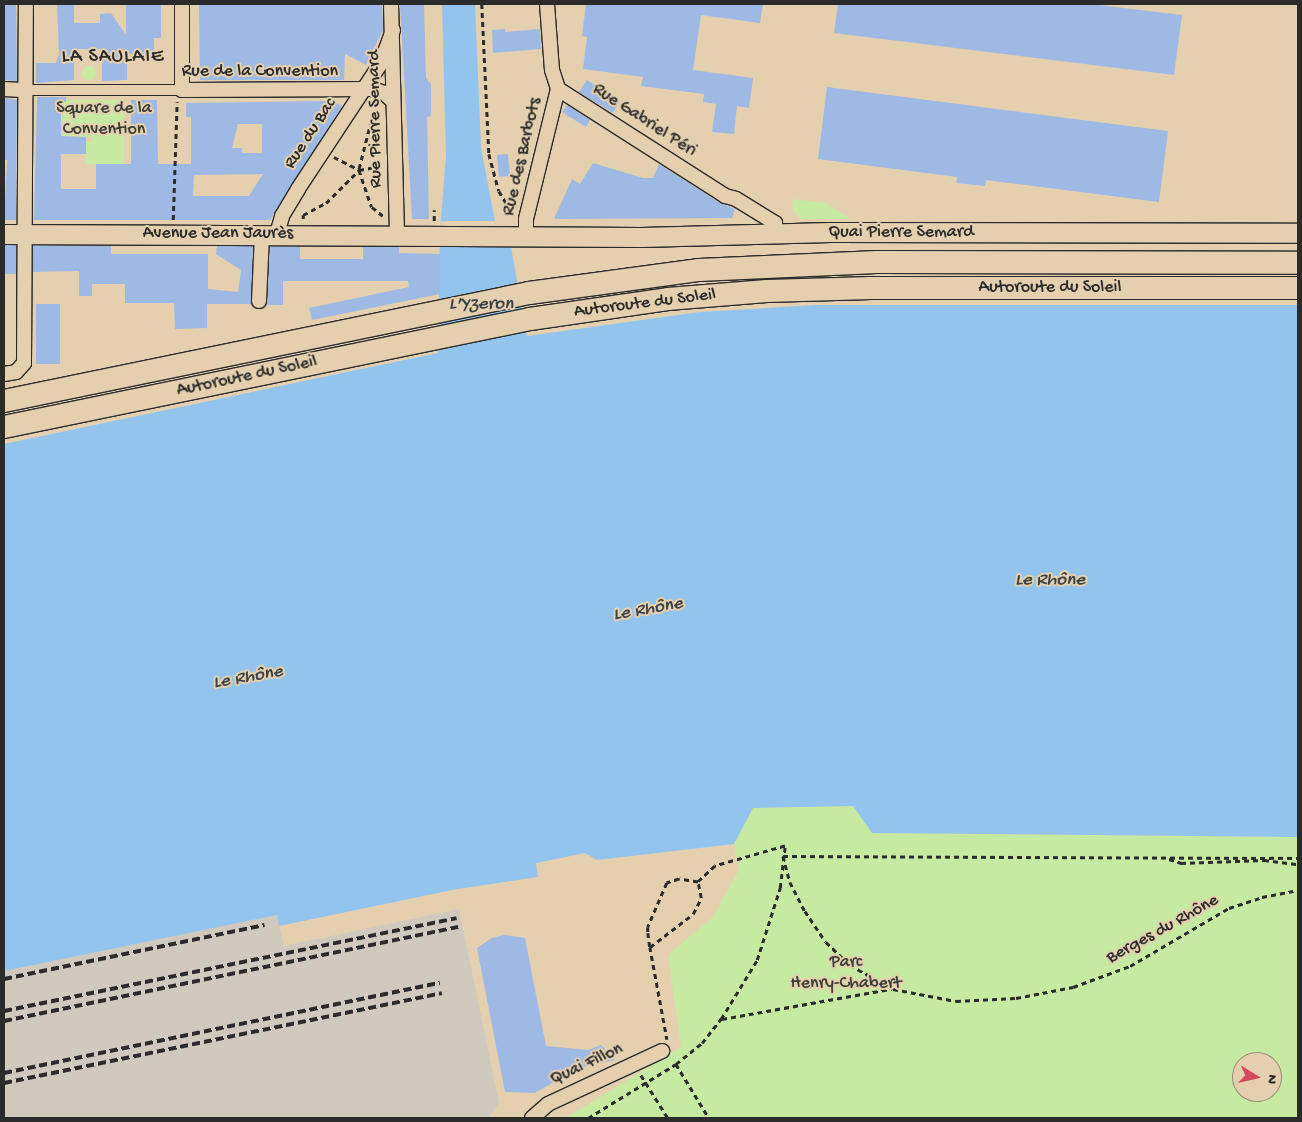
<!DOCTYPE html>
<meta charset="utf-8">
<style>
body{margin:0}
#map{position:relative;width:1302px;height:1122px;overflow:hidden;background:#e4d0ae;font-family:"Gochi Hand",sans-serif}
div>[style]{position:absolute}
.built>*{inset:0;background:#cfc9be}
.green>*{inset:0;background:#c7eaa3}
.round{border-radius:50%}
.water>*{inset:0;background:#92c4ee}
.pier>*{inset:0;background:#e4d0ae}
.building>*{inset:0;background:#9fb9e5}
.path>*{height:2.5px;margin-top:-1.25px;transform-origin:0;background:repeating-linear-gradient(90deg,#2b2b2b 0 5px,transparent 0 9px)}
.roads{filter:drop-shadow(1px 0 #2b2b2b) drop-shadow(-1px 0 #2b2b2b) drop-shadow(0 1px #2b2b2b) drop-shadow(0 -1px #2b2b2b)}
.pedestrian>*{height:10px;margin:-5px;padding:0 5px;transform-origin:5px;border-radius:5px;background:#e4d0ae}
.minor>*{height:14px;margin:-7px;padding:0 7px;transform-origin:7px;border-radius:7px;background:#e4d0ae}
.secondary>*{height:19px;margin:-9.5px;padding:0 9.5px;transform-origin:9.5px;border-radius:9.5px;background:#e4d0ae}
.trunk>*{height:22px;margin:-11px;padding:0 11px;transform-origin:11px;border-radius:11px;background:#e4d0ae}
.rail>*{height:4px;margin-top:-2px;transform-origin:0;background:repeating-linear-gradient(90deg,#2b2b2b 0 8px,transparent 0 12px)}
span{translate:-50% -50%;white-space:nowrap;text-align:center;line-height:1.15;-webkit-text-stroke:4px #e4d0ae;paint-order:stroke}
.street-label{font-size:18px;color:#2b2b2b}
.park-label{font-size:18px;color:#3b3e37}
.water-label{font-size:19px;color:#3a4248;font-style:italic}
.quarter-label{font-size:20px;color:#2b2b2b;letter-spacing:1px}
.frame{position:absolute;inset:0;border:5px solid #2b2b2b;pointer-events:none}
.north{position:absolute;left:1232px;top:1052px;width:50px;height:50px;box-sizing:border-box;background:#e4d0ae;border:1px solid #9a8e7a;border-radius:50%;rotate:99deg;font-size:14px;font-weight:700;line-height:20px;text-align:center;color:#2b2b2b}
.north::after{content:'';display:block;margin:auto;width:18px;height:22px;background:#d1495b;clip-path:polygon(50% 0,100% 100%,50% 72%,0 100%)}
</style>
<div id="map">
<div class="built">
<i style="clip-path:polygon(459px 909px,499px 1103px,489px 1118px,4px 1118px,4px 971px,277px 915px,284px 946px)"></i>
</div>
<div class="green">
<i class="round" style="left:82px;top:66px;width:14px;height:14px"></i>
<i style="clip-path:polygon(66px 100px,124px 100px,124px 164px,85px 164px,86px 142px,92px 142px,92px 137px,61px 136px,61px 103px)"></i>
<i style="clip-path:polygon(792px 199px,825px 203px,851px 219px,800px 219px,793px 210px)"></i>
<i style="clip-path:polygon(evenodd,854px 806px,873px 833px,1298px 837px,1298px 1118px,566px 1118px,681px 1047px,668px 955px,713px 917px,739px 870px,734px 844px,753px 808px,854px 806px,1242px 1062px,1272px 1062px,1272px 1092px,1242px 1092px,1242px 1062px)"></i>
</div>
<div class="water">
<i style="clip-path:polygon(442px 4px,475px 4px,481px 148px,500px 247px,511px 247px,527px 336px,700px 312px,816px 305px,1298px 305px,1298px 837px,872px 833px,853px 806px,753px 808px,734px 844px,597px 860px,585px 853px,536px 863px,538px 877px,457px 889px,279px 926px,277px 915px,4px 971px,4px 444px,438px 353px,440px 231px,446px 156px)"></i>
</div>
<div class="pier">
<i style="clip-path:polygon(441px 221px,495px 221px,500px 245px,440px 231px)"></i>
</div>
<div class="building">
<i style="clip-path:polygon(4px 4px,16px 4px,17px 81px,4px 80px)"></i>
<i style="clip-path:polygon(57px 4px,74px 4px,74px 23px,100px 23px,100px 14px,111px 13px,126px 35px,126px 4px,161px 4px,161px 38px,154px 38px,154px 54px,127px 54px,127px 80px,102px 81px,102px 49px,74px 49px,74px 80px,36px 83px,36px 63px,56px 63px,59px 55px)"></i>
<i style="clip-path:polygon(199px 4px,382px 4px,383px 30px,366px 65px,345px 54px,344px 80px,200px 80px)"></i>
<i style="clip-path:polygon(400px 4px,424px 4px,426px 78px,431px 84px,431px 116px,427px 117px,429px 219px,412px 219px)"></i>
<i style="clip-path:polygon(586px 4px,763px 4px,760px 23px,701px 15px,693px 70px,753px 78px,749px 108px,737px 106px,734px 134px,712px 132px,716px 104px,703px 102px,704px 94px,641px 86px,643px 77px,583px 69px,587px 37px,582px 36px)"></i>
<i style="clip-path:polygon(838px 4px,1091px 4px,1182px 15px,1174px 75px,834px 33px)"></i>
<i style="clip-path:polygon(505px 29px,505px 32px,540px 29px,541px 49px,493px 53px,492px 30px)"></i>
<i style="clip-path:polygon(587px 80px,620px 101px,613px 113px,579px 92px)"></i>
<i style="clip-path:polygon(827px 87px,1168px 131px,1159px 202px,986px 180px,985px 186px,956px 183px,957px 177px,818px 159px)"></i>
<i style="clip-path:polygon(evenodd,37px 97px,66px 97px,66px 102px,61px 103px,61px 136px,86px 137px,86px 154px,61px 154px,61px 189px,96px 189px,96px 164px,131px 164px,131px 100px,157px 100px,158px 164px,191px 164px,191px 117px,186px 117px,186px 103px,332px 101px,342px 106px,270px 220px,34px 220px,37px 97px,238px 124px,262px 124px,262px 153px,242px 153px,242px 148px,232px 148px,238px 124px,37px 97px,263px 174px,249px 196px,193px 196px,194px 175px,263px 174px)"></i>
<i style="clip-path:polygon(4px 98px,17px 100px,16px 220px,4px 220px,7px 160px,4px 160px)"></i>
<i style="clip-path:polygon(567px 105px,590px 120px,586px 127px,562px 112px)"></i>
<i style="clip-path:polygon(508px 154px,510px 176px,499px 177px,497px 155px)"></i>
<i style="clip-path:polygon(593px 163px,643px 178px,653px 178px,659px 164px,720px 203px,735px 209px,732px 218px,554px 219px,572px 179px,580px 184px)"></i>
<i style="clip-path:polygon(4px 245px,16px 245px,16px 274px,4px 274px)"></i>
<i style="clip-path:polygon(33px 245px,111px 246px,111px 254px,208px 254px,208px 289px,238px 292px,241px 270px,216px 254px,217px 246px,253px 246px,251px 304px,207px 304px,207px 328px,175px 329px,174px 303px,125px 303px,125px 284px,92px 284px,92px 296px,79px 296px,79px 271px,33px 272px)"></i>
<i style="clip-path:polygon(270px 246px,300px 247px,300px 259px,363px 259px,363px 247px,399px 247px,399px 253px,440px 254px,440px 294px,312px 320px,309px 308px,409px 287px,408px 281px,283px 281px,283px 305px,267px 305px)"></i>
<i style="clip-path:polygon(36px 304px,60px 304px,60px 364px,36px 364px)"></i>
<i style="clip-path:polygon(504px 935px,525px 938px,546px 1046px,588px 1050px,601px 1045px,615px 1060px,552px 1074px,554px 1082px,535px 1093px,505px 1092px,477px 948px,492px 938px)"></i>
</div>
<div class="path">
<i style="left:482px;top:4px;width:150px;rotate:87.3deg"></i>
<i style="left:489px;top:154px;width:38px;rotate:75deg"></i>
<i style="left:499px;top:191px;width:27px;rotate:59deg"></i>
<i style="left:376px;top:103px;width:69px;rotate:104.2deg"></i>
<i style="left:359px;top:170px;width:39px;rotate:71deg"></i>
<i style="left:372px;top:207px;width:14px;rotate:39deg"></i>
<i style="left:334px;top:157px;width:28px;rotate:27deg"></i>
<i style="left:359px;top:170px;width:23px;rotate:-10deg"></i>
<i style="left:303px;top:219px;width:4px;rotate:-90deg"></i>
<i style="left:303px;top:215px;width:26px;rotate:-28deg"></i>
<i style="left:326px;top:203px;width:47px;rotate:-45deg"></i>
<i style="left:173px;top:220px;width:118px;rotate:-88.1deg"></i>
<i style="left:434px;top:221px;width:11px;rotate:-90deg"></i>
<i style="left:783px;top:856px;width:27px;rotate:75deg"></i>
<i style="left:790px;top:882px;width:33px;rotate:63deg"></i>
<i style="left:805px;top:911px;width:37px;rotate:56deg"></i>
<i style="left:826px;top:942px;width:33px;rotate:44deg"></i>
<i style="left:850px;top:965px;width:49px;rotate:29.2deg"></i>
<i style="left:893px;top:989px;width:64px;rotate:10.8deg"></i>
<i style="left:956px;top:1001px;width:60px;rotate:-2.9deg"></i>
<i style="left:1016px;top:998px;width:58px;rotate:-10.9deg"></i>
<i style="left:1073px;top:987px;width:61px;rotate:-20.2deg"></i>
<i style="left:1130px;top:966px;width:115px;rotate:-30.4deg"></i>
<i style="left:1229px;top:908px;width:35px;rotate:-18deg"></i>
<i style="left:1262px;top:897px;width:37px;rotate:-11deg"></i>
<i style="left:783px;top:856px;width:515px;rotate:0.22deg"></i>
<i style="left:1169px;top:859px;width:13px;rotate:18deg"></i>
<i style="left:1181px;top:863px;width:83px;rotate:-2.1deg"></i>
<i style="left:1264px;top:860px;width:34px;rotate:7deg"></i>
<i style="left:650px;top:947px;width:54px;rotate:-37.5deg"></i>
<i style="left:693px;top:914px;width:18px;rotate:-63deg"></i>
<i style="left:701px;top:898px;width:16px;rotate:-101deg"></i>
<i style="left:698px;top:882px;width:19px;rotate:-171deg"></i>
<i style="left:679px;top:879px;width:13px;rotate:162deg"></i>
<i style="left:667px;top:883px;width:48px;rotate:113.4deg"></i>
<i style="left:648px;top:927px;width:6px;rotate:90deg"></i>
<i style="left:648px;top:933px;width:14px;rotate:82deg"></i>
<i style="left:650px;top:947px;width:94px;rotate:79.5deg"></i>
<i style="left:722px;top:1019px;width:172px;rotate:-10.1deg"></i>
<i style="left:676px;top:1064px;width:33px;rotate:-39deg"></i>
<i style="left:702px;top:1043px;width:31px;rotate:-52deg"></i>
<i style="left:721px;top:1019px;width:69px;rotate:-58.6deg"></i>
<i style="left:757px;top:960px;width:76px;rotate:-72.3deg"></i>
<i style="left:780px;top:888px;width:42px;rotate:-83.2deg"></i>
<i style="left:785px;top:846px;width:73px;rotate:164.1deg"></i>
<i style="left:715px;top:866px;width:23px;rotate:137deg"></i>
<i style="left:641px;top:1075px;width:51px;rotate:57.9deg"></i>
<i style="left:588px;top:1118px;width:103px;rotate:-31.5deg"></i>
<i style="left:676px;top:1064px;width:63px;rotate:58.6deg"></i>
</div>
<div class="roads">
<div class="pedestrian">
<i style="left:26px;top:90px;width:156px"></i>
</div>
<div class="minor">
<i style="left:182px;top:4px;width:86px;rotate:90deg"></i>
<i style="left:182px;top:90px;width:190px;rotate:-0.3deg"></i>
<i style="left:372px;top:89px;width:13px;rotate:18deg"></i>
<i style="left:384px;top:93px;width:12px;rotate:42deg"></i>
<i style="left:391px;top:4px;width:231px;rotate:88.5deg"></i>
<i style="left:547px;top:4px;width:66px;rotate:85.7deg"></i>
<i style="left:552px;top:70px;width:20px;rotate:72deg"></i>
<i style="left:558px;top:89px;width:198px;rotate:32.6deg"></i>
<i style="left:725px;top:196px;width:11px;rotate:15deg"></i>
<i style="left:736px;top:199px;width:46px;rotate:31.6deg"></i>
<i style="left:775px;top:223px;width:10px;rotate:84deg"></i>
<i style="left:4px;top:89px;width:22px;rotate:3deg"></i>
<i style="left:277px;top:234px;width:19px;rotate:-74deg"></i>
<i style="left:282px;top:216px;width:31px;rotate:-59deg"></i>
<i style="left:298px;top:189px;width:151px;rotate:-56.6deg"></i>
<i style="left:381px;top:63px;width:35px;rotate:-70deg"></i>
<i style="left:526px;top:234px;width:15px;rotate:-90deg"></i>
<i style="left:526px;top:219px;width:134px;rotate:-76.2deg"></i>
<i style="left:259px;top:301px;width:67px;rotate:-87.4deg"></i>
<i style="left:4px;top:374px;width:12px;rotate:-9deg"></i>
<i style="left:16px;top:372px;width:12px;rotate:-48deg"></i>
<i style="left:24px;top:363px;width:359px;rotate:-89.7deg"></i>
<i style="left:532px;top:1118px;width:21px;rotate:-41deg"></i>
<i style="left:548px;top:1104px;width:126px;rotate:-24.9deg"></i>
</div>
<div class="secondary">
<i style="left:4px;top:234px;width:637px;rotate:0.27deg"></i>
<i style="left:641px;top:237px;width:189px;rotate:-1.5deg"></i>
<i style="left:830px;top:232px;width:468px;rotate:0.1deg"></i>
</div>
<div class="trunk">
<i style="left:4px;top:401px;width:536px;rotate:-11.62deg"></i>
<i style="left:529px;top:293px;width:172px;rotate:-7.7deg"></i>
<i style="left:699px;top:270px;width:178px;rotate:-2.6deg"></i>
<i style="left:877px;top:262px;width:421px;rotate:0.1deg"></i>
<i style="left:4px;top:427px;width:537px;rotate:-11.6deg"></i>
<i style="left:530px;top:319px;width:139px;rotate:-8.2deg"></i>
<i style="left:668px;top:299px;width:99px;rotate:-4.6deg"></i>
<i style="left:767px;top:291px;width:104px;rotate:-1.7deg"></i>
<i style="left:871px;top:288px;width:427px"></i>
</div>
</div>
<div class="rail">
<i style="left:4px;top:979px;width:266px;rotate:-11.7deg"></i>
<i style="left:4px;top:1011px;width:462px;rotate:-11.6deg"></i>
<i style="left:4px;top:1021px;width:464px;rotate:-11.7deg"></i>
<i style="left:4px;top:1073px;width:445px;rotate:-11.7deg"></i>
<i style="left:4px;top:1083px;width:447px;rotate:-11.6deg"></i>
</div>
<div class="street-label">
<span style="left:260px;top:72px">Rue de la Convention</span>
<span style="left:376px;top:119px;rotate:-91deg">Rue Pierre Semard</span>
<span style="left:644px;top:121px;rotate:33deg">Rue Gabriel Péri</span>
<span style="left:311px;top:134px;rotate:-57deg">Rue du Bac</span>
<span style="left:523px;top:157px;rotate:-77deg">Rue des Barbots</span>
<span style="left:901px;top:233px">Quai Pierre Semard</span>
<span style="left:218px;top:234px">Avenue Jean Jaurès</span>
<span style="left:1050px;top:288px">Autoroute du Soleil</span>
<span style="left:645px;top:304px;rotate:-7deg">Autoroute du Soleil</span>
<span style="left:247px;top:377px;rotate:-12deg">Autoroute du Soleil</span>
<span style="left:1163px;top:930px;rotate:-29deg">Berges du Rhône</span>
<span style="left:587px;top:1065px;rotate:-25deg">Quai Fillon</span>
</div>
<div class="park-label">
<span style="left:104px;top:120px">Square de la<br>Convention</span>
<span style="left:846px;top:974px">Parc<br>Henry-Chabert</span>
</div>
<div class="water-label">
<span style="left:481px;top:305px">L'Yzeron</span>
<span style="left:1050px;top:581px">Le Rhône</span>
<span style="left:648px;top:610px;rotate:-10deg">Le Rhône</span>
<span style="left:248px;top:678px;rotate:-10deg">Le Rhône</span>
</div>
<div class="quarter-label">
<span style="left:113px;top:57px">LA SAULAIE</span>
</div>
<div class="frame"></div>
<div class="north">N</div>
</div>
